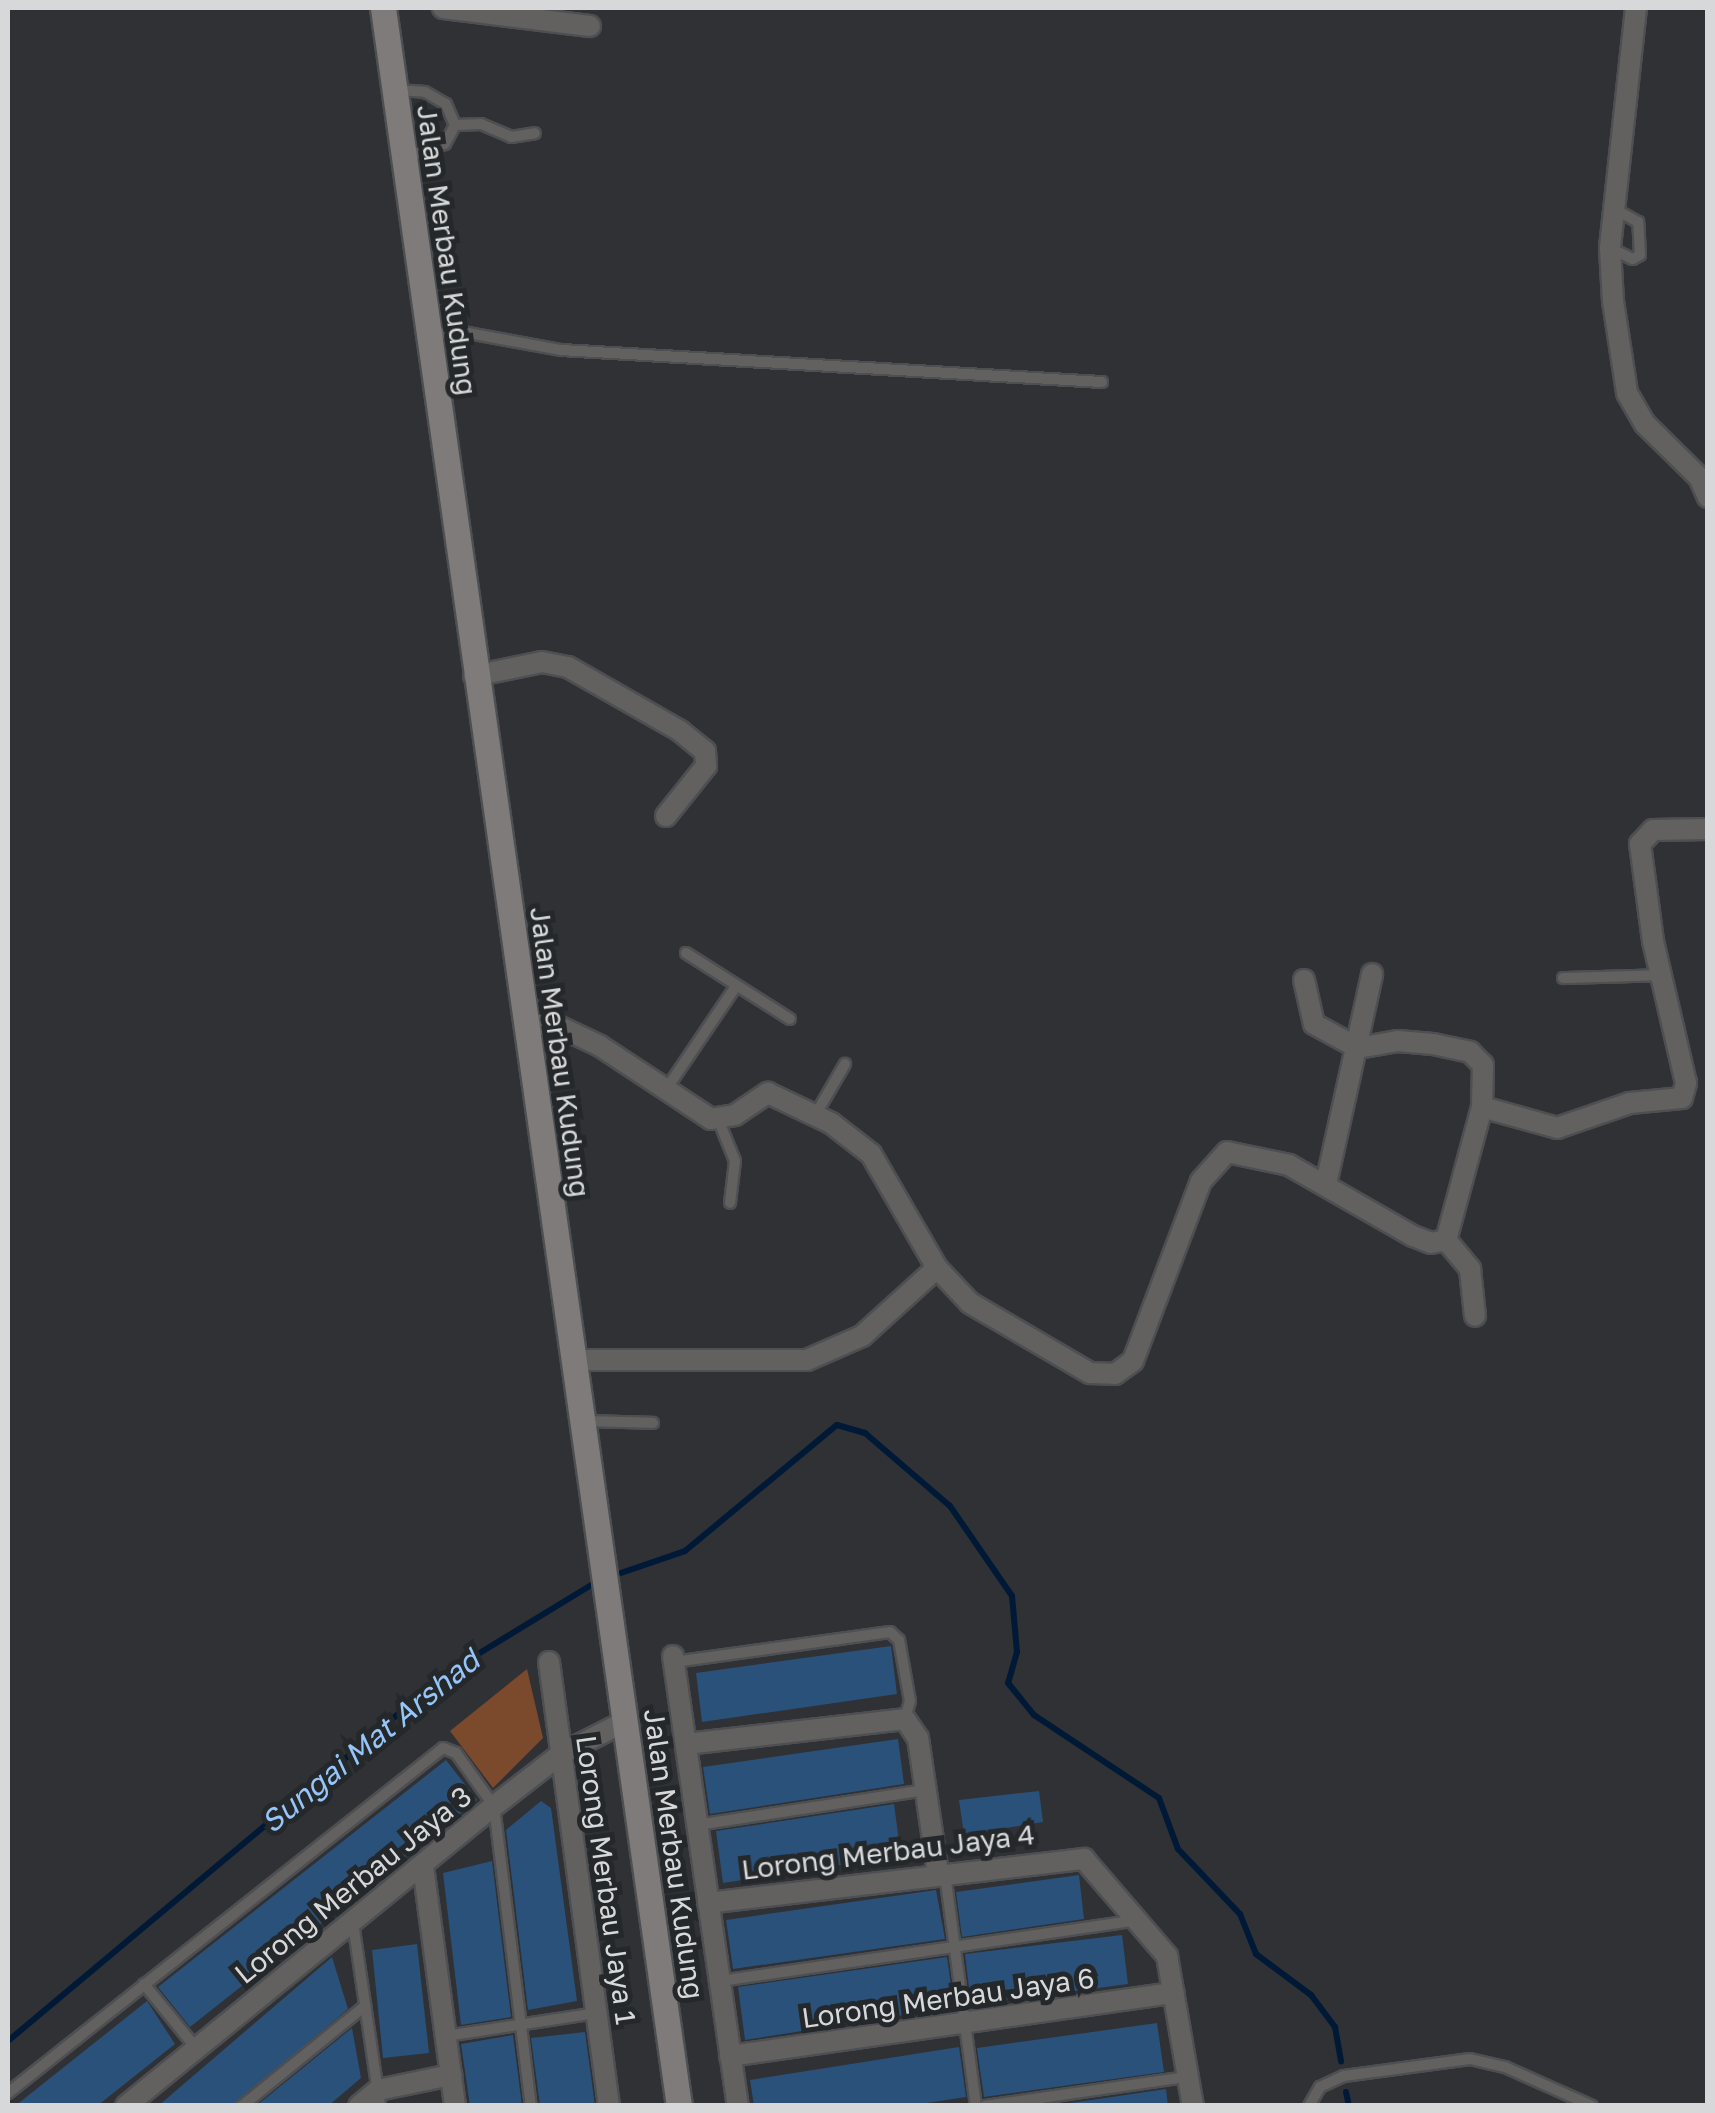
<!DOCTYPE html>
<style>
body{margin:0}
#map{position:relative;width:1715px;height:2113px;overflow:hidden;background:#2f3134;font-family:"Golos Text",sans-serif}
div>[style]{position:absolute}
.green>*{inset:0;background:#7b492c}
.stream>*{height:6px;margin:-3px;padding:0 3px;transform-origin:3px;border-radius:3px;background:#001936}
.building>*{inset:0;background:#2a517a}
.roads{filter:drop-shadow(2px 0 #4d4f52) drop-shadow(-2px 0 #4d4f52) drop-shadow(0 2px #4d4f52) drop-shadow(0 -2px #4d4f52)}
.service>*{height:10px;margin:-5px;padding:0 5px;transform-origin:5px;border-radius:5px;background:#636160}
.minor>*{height:20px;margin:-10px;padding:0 10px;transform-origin:10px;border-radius:10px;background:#636160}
.secondary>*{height:25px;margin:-12.5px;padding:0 12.5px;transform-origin:12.5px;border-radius:12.5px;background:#7e7b7a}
span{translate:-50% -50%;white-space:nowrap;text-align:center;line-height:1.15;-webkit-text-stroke:10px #25282a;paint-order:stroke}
.street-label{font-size:28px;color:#d7d8da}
.water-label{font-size:30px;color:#96c5f9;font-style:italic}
.frame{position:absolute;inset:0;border:10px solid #d7d8da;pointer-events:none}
</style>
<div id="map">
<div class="green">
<i style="clip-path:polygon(527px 1669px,543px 1738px,493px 1788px,450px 1731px)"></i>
</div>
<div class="stream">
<i style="left:612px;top:1576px;width:77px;rotate:-18.9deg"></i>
<i style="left:685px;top:1551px;width:197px;rotate:-39.7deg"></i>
<i style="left:837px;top:1425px;width:29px;rotate:16deg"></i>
<i style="left:865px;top:1433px;width:112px;rotate:40.7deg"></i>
<i style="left:950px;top:1506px;width:109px;rotate:55.4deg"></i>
<i style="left:1012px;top:1596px;width:56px;rotate:84.9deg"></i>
<i style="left:1017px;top:1652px;width:32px;rotate:106deg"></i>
<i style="left:1008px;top:1683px;width:41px;rotate:50.9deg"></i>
<i style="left:1034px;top:1715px;width:150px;rotate:33.6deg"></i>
<i style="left:1159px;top:1798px;width:54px;rotate:69.6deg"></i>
<i style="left:1178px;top:1849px;width:90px;rotate:46.4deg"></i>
<i style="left:1240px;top:1914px;width:43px;rotate:68.2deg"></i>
<i style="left:1256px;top:1954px;width:69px;rotate:36.7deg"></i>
<i style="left:1311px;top:1995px;width:40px;rotate:53deg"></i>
<i style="left:1335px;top:2027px;width:35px;rotate:80deg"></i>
<i style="left:8px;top:2041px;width:573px;rotate:-39.97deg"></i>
<i style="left:447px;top:1673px;width:180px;rotate:-31.4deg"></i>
<i style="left:1346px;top:2092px;width:14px;rotate:78deg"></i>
</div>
<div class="building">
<i style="clip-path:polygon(891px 1646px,897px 1694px,702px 1722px,696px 1673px)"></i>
<i style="clip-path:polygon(898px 1739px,904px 1784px,710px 1814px,703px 1767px)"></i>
<i style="clip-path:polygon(446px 1760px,477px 1800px,190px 2027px,158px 1987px)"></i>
<i style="clip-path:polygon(1039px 1791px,1043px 1822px,964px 1835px,959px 1800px)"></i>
<i style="clip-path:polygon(541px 1801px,551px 1808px,577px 2001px,528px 2010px,506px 1830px)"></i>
<i style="clip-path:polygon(894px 1804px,901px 1856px,723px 1883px,716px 1831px)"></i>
<i style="clip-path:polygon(492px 1861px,511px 2017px,461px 2025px,443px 1873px)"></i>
<i style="clip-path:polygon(1079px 1875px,1084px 1919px,962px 1937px,956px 1892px)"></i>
<i style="clip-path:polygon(936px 1890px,945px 1939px,733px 1969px,726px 1920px)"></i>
<i style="clip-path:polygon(1122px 1935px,1128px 1984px,971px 2005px,965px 1954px)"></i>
<i style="clip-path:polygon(417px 1944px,429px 2053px,383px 2058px,372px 1950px)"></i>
<i style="clip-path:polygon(332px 1957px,348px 2009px,233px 2106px,158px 2106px)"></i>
<i style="clip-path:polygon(947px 1957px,954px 2007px,745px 2040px,738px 1987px)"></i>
<i style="clip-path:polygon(147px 2001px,175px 2044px,97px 2106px,15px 2106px)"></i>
<i style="clip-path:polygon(1157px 2023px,1164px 2072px,984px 2097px,977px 2048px)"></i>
<i style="clip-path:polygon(352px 2028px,361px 2078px,328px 2106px,256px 2106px)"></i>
<i style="clip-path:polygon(585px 2032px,595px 2106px,540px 2106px,531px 2038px)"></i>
<i style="clip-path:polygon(513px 2035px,522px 2106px,470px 2106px,461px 2044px)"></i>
<i style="clip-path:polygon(959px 2047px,966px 2097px,907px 2106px,754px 2106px,750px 2080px)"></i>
<i style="clip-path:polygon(1166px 2089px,1168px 2106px,1050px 2106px)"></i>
</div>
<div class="roads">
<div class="service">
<i style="left:398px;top:90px;width:27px;rotate:4deg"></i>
<i style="left:425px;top:92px;width:24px;rotate:30deg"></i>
<i style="left:446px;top:104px;width:23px;rotate:67deg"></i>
<i style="left:455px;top:125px;width:26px;rotate:-2deg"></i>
<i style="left:481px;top:124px;width:33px;rotate:23deg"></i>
<i style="left:511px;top:137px;width:24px;rotate:-9deg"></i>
<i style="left:405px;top:157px;width:42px;rotate:-18deg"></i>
<i style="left:445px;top:144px;width:21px;rotate:-62deg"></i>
<i style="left:1610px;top:248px;width:25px;rotate:26deg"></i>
<i style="left:1633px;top:259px;width:8px;rotate:-30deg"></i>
<i style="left:1640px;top:255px;width:33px;rotate:-93deg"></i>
<i style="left:1638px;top:222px;width:26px;rotate:-151deg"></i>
<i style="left:430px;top:334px;width:38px;rotate:-2deg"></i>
<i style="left:468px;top:333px;width:95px;rotate:10.4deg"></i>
<i style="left:561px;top:350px;width:542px;rotate:3.39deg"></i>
<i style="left:686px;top:953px;width:123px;rotate:32.4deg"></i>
<i style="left:1563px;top:978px;width:99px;rotate:-1.7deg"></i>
<i style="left:665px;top:1091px;width:127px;rotate:-55.9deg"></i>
<i style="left:816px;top:1114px;width:58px;rotate:-59.9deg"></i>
<i style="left:718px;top:1119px;width:45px;rotate:68deg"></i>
<i style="left:735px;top:1161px;width:42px;rotate:96.8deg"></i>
<i style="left:583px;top:1421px;width:70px;rotate:1.6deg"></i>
<i style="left:674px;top:1662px;width:218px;rotate:-7.9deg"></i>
<i style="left:890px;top:1632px;width:12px;rotate:42deg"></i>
<i style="left:899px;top:1640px;width:62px;rotate:79.8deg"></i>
<i style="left:910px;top:1701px;width:19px;rotate:106deg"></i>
<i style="left:697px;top:1825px;width:231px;rotate:-8.7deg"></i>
<i style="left:945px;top:1874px;width:234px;rotate:82.4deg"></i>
<i style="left:353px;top:1923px;width:185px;rotate:81.6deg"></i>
<i style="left:720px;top:1981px;width:423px;rotate:-8.3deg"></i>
<i style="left:144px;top:1984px;width:82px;rotate:50.9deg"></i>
<i style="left:446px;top:2036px;width:153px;rotate:-8.7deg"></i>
<i style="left:8px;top:2093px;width:555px;rotate:-38.42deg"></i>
<i style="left:443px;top:1748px;width:14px;rotate:21deg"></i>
<i style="left:456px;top:1753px;width:65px;rotate:54.4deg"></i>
<i style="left:494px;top:1806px;width:302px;rotate:83deg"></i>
<i style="left:242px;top:2106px;width:159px;rotate:-39.1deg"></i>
<i style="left:985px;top:2106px;width:204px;rotate:-8.2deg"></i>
<i style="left:1309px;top:2106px;width:22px;rotate:-60deg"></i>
<i style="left:1320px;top:2087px;width:26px;rotate:-25deg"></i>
<i style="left:1344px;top:2076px;width:127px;rotate:-7.7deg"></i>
<i style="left:1470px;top:2059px;width:36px;rotate:13deg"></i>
<i style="left:1505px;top:2067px;width:95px;rotate:24.1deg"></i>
</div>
<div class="minor">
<i style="left:443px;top:8px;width:148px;rotate:7deg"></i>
<i style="left:1636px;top:8px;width:241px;rotate:96.2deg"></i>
<i style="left:1610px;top:248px;width:53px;rotate:86.8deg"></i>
<i style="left:1613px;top:301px;width:93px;rotate:81.3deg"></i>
<i style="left:1627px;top:393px;width:36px;rotate:60deg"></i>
<i style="left:1645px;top:424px;width:76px;rotate:44.5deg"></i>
<i style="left:1699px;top:477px;width:22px;rotate:66deg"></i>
<i style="left:474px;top:676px;width:69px;rotate:-11.6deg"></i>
<i style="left:542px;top:662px;width:26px;rotate:11deg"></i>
<i style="left:568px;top:667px;width:129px;rotate:29.7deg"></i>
<i style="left:680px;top:731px;width:32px;rotate:39deg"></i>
<i style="left:705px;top:751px;width:15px;rotate:86deg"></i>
<i style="left:706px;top:766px;width:64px;rotate:128.7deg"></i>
<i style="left:1304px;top:980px;width:45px;rotate:77.2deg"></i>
<i style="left:1314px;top:1024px;width:50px;rotate:28.6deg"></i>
<i style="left:1358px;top:1048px;width:41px;rotate:-9.9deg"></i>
<i style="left:1398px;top:1041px;width:35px;rotate:5deg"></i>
<i style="left:1433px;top:1044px;width:38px;rotate:12deg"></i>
<i style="left:1470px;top:1052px;width:18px;rotate:45deg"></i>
<i style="left:1483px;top:1065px;width:42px;rotate:91.4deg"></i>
<i style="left:1482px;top:1107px;width:138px;rotate:105.1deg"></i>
<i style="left:526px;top:1025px;width:30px"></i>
<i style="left:556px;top:1025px;width:49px;rotate:25.5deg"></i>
<i style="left:600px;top:1046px;width:133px;rotate:33.3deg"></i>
<i style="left:711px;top:1119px;width:24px;rotate:-9deg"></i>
<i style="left:735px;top:1115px;width:40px;rotate:-34deg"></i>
<i style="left:768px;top:1093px;width:70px;rotate:25.5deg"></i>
<i style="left:831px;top:1123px;width:51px;rotate:37.8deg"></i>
<i style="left:871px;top:1154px;width:132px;rotate:59.9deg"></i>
<i style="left:937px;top:1268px;width:48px;rotate:46.7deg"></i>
<i style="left:970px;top:1303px;width:139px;rotate:30.3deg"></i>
<i style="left:1090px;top:1373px;width:25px;rotate:2deg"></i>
<i style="left:1115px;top:1374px;width:22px;rotate:-36deg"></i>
<i style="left:1133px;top:1361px;width:192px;rotate:-69.3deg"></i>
<i style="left:1201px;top:1181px;width:39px;rotate:-48deg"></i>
<i style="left:1227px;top:1152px;width:63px;rotate:11.8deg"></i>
<i style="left:1289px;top:1165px;width:143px;rotate:29.8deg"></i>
<i style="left:1413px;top:1236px;width:19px;rotate:21deg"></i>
<i style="left:1431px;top:1243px;width:15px;rotate:-11deg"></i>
<i style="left:1482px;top:1107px;width:78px;rotate:15.6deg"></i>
<i style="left:1557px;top:1128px;width:77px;rotate:-18.9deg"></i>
<i style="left:1630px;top:1103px;width:52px;rotate:-5.5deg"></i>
<i style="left:1682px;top:1098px;width:16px;rotate:-75deg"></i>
<i style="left:1686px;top:1083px;width:146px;rotate:-103.1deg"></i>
<i style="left:1653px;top:941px;width:98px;rotate:-97.6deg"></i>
<i style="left:1640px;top:844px;width:19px;rotate:-47deg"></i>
<i style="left:1653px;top:830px;width:55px;rotate:-1deg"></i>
<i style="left:1326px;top:1184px;width:215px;rotate:-77.6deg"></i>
<i style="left:1446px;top:1240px;width:38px;rotate:50deg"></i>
<i style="left:1470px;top:1269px;width:47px;rotate:83.9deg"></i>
<i style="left:573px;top:1360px;width:234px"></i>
<i style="left:807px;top:1360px;width:60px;rotate:-23.6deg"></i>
<i style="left:862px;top:1336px;width:101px;rotate:-42.2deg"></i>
<i style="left:673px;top:1656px;width:455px;rotate:81.8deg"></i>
<i style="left:549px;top:1662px;width:448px;rotate:82.3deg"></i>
<i style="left:686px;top:1744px;width:220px;rotate:-6.5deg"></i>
<i style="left:905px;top:1719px;width:23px;rotate:56deg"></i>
<i style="left:918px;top:1738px;width:137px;rotate:81.6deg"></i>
<i style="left:423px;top:1866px;width:242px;rotate:82.4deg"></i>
<i style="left:708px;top:1903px;width:379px;rotate:-6.7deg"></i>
<i style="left:1084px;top:1859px;width:128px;rotate:49.4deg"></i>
<i style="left:1167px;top:1956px;width:152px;rotate:80.2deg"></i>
<i style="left:730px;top:2056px;width:448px;rotate:-8.1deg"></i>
<i style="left:126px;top:2106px;width:475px;rotate:-39.2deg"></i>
<i style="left:494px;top:1806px;width:85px;rotate:-37.8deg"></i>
<i style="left:561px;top:1754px;width:71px;rotate:-26.9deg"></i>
<i style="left:359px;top:2106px;width:25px;rotate:-40deg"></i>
<i style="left:378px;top:2090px;width:75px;rotate:-11.6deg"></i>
</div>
<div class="secondary">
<i style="left:383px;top:8px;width:2119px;rotate:81.97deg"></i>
</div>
</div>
<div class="street-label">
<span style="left:447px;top:250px;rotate:82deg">Jalan Merbau Kudung</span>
<span style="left:560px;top:1052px;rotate:82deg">Jalan Merbau Kudung</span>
<span style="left:888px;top:1852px;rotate:-7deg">Lorong Merbau Jaya 4</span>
<span style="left:674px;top:1854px;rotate:82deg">Jalan Merbau Kudung</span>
<span style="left:606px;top:1880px;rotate:82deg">Lorong Merbau Jaya 1</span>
<span style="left:353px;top:1885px;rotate:-39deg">Lorong Merbau Jaya 3</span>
<span style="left:948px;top:1998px;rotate:-8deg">Lorong Merbau Jaya 6</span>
</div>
<div class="water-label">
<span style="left:370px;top:1741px;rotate:-39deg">Sungai Mat Arshad</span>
</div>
<div class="frame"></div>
</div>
